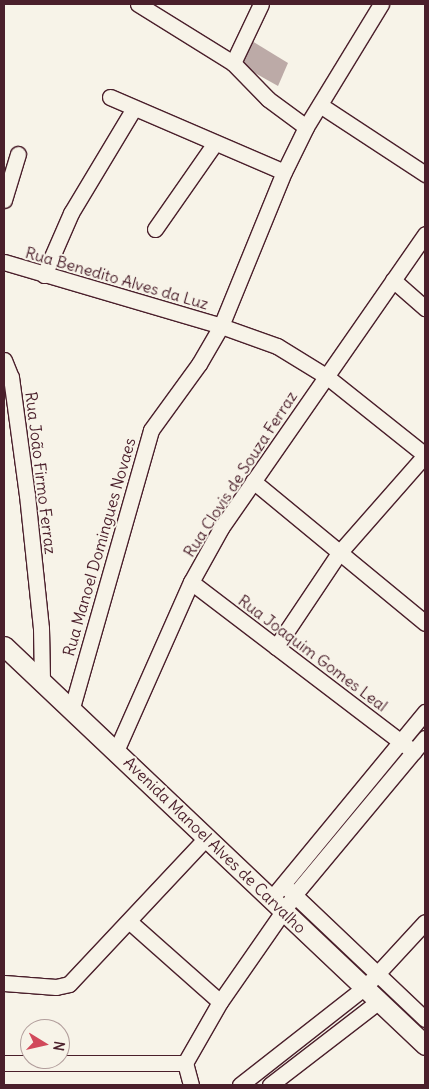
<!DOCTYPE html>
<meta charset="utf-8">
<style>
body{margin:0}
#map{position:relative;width:429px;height:1089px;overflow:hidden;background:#f7f3e8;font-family:Delius,sans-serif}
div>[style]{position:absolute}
.water>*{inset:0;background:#bcaaa7}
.roads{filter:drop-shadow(1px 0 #4a1f2b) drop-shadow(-1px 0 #4a1f2b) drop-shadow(0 1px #4a1f2b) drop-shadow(0 -1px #4a1f2b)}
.minor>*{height:15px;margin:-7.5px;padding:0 7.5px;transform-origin:7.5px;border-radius:7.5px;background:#f7f3e8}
.major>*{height:19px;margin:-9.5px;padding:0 9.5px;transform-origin:9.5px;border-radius:9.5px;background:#f7f3e8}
span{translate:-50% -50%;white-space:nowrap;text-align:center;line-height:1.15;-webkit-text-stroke:4px #f7f3e8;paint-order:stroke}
.street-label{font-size:16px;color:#4a1f2b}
.frame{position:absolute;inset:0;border:5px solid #4a1f2b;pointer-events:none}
.north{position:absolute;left:20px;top:1019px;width:50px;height:50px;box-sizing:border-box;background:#f7f3e8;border:1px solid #b29e9c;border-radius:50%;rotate:99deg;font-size:14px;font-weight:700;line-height:20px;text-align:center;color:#4a1f2b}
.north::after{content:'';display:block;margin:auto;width:18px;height:22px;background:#d1495b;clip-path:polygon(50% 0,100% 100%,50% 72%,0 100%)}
</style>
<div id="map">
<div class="water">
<i style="clip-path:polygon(252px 41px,288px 63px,278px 86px,241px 65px)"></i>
</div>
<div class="roads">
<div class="minor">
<i style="left:138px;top:4px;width:112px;rotate:31.8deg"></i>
<i style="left:233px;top:63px;width:50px;rotate:45.8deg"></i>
<i style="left:268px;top:99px;width:47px;rotate:36.4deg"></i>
<i style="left:233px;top:63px;width:65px;rotate:-64.6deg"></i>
<i style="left:110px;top:97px;width:189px;rotate:23.3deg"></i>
<i style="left:320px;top:105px;width:126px;rotate:33.3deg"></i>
<i style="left:4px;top:200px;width:48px;rotate:-73.1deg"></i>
<i style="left:155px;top:229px;width:105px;rotate:-55.1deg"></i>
<i style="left:4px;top:262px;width:226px;rotate:16.4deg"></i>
<i style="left:221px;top:326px;width:59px;rotate:19.7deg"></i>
<i style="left:277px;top:346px;width:57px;rotate:31.5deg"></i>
<i style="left:326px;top:376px;width:127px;rotate:38.6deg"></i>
<i style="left:44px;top:275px;width:68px;rotate:-66.5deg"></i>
<i style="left:71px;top:213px;width:122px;rotate:-59deg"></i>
<i style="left:393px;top:280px;width:43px;rotate:41.2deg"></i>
<i style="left:4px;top:360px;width:18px;rotate:68deg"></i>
<i style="left:11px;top:377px;width:119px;rotate:82.3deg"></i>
<i style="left:27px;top:495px;width:134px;rotate:84deg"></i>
<i style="left:41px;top:628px;width:54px;rotate:88.9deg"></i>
<i style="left:253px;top:481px;width:223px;rotate:39.5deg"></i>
<i style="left:191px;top:582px;width:280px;rotate:37.3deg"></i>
<i style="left:276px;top:647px;width:113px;rotate:-56.2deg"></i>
<i style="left:339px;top:553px;width:130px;rotate:-48.7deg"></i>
<i style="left:71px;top:711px;width:292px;rotate:-74.1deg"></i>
<i style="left:151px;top:430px;width:82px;rotate:-54deg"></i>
<i style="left:199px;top:364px;width:44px;rotate:-59.9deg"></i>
<i style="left:221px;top:326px;width:166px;rotate:-67.8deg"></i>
<i style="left:284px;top:172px;width:50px;rotate:-63.9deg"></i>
<i style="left:306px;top:127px;width:144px;rotate:-58.6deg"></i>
<i style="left:116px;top:751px;width:185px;rotate:-66.1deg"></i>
<i style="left:191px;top:582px;width:62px;rotate:-60.9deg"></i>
<i style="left:221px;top:528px;width:358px;rotate:-55.2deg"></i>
<i style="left:288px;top:889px;width:189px;rotate:43.5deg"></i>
<i style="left:270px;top:900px;width:244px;rotate:-50.5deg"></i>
<i style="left:130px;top:922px;width:120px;rotate:41.6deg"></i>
<i style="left:4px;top:983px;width:52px;rotate:4.4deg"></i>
<i style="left:56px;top:987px;width:13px;rotate:-13deg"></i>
<i style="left:69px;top:984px;width:200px;rotate:-46.8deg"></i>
<i style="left:4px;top:1063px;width:181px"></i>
<i style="left:191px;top:1085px;width:23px;rotate:-105deg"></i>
<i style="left:185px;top:1063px;width:70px;rotate:-60.2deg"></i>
<i style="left:220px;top:1002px;width:131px;rotate:-55.2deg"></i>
<i style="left:295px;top:894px;width:203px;rotate:-50.2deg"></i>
<i style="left:240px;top:1085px;width:159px;rotate:-38.1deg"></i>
<i style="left:365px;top:987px;width:88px;rotate:-47.3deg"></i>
<i style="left:270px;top:1085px;width:138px;rotate:-37.6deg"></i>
</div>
<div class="major">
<i style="left:4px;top:646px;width:580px;rotate:43.46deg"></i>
</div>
</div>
<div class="street-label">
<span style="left:117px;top:278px;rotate:16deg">Rua Benedito Alves da Luz</span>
<span style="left:41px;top:473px;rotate:83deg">Rua João Firmo Ferraz</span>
<span style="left:240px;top:474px;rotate:-57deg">Rua Clovis de Souza Ferraz</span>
<span style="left:99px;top:547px;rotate:-74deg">Rua Manoel Domingues Novaes</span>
<span style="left:313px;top:653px;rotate:37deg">Rua Joaquim Gomes Leal</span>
<span style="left:215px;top:845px;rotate:44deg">Avenida Manoel Alves de Carvalho</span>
</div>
<div class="frame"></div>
<div class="north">N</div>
</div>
